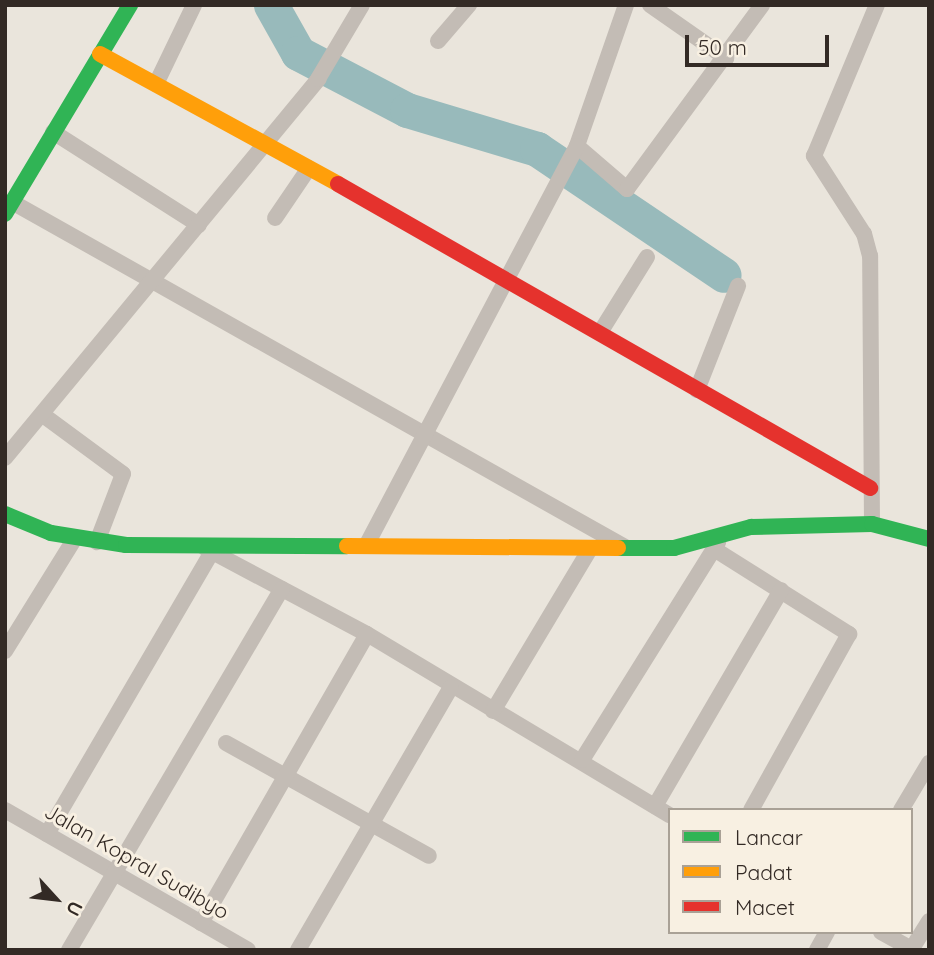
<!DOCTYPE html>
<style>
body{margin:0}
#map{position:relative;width:934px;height:955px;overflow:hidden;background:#eae5dc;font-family:Quicksand,sans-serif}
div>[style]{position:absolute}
.river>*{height:35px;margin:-17.5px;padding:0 17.5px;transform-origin:17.5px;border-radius:17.5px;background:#98babb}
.street>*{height:16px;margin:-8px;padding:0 8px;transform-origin:8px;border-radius:8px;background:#c3bcb5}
.fast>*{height:16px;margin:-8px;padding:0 8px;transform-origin:8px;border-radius:8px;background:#30b455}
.slow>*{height:16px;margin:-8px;padding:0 8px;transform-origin:8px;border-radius:8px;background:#ff9f0a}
.jam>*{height:16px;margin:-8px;padding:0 8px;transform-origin:8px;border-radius:8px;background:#e5322d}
span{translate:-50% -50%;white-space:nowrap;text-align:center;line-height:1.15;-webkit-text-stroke:6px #f8f0e2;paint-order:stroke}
.street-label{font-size:21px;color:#332a25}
.frame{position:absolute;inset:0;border:7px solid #332a25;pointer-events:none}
.legend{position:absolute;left:668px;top:808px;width:245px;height:126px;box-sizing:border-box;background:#f8f0e2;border:2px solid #a9a196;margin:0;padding:9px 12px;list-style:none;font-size:21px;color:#332a25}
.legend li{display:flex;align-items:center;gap:14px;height:35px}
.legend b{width:35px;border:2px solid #a9a196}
.north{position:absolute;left:21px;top:864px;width:70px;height:70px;-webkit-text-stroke:5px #f8f0e2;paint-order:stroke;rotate:117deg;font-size:19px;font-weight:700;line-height:28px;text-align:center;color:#332a25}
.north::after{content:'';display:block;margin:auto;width:24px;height:32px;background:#332a25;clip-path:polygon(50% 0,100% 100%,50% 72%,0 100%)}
.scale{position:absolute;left:685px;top:35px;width:144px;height:32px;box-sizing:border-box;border:4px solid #332a25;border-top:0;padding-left:9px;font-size:21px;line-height:24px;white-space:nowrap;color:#332a25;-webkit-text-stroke:5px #f8f0e2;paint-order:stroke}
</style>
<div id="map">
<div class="river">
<i style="left:271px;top:5px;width:55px;rotate:60.6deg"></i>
<i style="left:298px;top:53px;width:123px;rotate:27.6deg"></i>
<i style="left:407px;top:110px;width:136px;rotate:16.7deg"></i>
<i style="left:537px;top:149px;width:225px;rotate:34deg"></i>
</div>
<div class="street">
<i style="left:626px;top:5px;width:149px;rotate:109.2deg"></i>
<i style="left:577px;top:146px;width:66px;rotate:40.7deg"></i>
<i style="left:627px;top:189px;width:228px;rotate:-53.7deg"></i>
<i style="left:650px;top:5px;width:93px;rotate:34.9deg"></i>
<i style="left:438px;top:41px;width:48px;rotate:-49.3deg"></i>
<i style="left:156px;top:84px;width:88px;rotate:-64.3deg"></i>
<i style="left:53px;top:132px;width:173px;rotate:32.5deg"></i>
<i style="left:12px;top:202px;width:703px;rotate:29.37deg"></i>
<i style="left:275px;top:218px;width:60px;rotate:-55.8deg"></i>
<i style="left:601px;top:331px;width:87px;rotate:-58.1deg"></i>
<i style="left:697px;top:390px;width:112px;rotate:-68.5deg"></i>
<i style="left:43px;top:415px;width:99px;rotate:36.4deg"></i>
<i style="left:123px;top:474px;width:73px;rotate:110.9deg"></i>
<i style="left:5px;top:458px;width:492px;rotate:-50.4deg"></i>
<i style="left:318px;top:79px;width:86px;rotate:-59.3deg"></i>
<i style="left:872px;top:524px;width:268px;rotate:-90.4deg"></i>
<i style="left:870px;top:256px;width:23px;rotate:-105deg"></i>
<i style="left:864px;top:234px;width:93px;rotate:-122.7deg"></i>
<i style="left:814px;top:156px;width:164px;rotate:-67.4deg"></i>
<i style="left:366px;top:546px;width:452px;rotate:-62.2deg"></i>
<i style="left:205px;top:548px;width:183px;rotate:28deg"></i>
<i style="left:367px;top:634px;width:353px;rotate:30.9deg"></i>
<i style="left:714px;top:549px;width:160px;rotate:32.2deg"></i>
<i style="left:849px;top:634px;width:201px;rotate:119.1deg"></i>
<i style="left:5px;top:651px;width:133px;rotate:-58.2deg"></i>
<i style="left:493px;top:711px;width:189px;rotate:-59.1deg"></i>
<i style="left:226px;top:743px;width:232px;rotate:29.1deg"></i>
<i style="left:582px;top:760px;width:257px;rotate:-58deg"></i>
<i style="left:655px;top:806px;width:250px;rotate:-59.7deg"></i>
<i style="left:5px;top:810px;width:280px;rotate:29.9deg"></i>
<i style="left:901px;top:810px;width:55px;rotate:-59.2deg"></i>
<i style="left:47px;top:834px;width:327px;rotate:-59.7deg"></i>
<i style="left:201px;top:923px;width:333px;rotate:-60.1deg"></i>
<i style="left:881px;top:932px;width:37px;rotate:29deg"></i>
<i style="left:69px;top:950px;width:419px;rotate:-59.5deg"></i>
<i style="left:298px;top:950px;width:304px;rotate:-59.8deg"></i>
<i style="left:817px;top:950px;width:21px;rotate:-61deg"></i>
<i style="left:911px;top:950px;width:34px;rotate:-58deg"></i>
</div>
<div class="fast">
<i style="left:5px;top:214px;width:244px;rotate:-59.1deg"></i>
<i style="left:5px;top:514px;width:50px;rotate:22.4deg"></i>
<i style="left:51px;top:533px;width:76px;rotate:9.1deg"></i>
<i style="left:126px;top:545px;width:221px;rotate:0.3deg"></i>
<i style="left:618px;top:548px;width:56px"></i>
<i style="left:674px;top:548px;width:80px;rotate:-15.3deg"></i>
<i style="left:751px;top:527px;width:121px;rotate:-1.4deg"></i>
<i style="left:872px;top:524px;width:59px;rotate:14.7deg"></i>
</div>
<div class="slow">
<i style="left:100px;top:54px;width:271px;rotate:28.6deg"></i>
<i style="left:347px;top:546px;width:271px;rotate:0.4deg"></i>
</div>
<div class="jam">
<i style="left:338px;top:184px;width:613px;rotate:29.74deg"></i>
</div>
<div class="street-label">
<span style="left:137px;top:861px;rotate:30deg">Jalan Kopral Sudibyo</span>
</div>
<div class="frame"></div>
<ul class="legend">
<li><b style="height:9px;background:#30b455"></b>Lancar</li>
<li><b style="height:9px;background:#ff9f0a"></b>Padat</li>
<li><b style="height:9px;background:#e5322d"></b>Macet</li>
</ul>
<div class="north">U</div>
<div class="scale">50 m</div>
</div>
